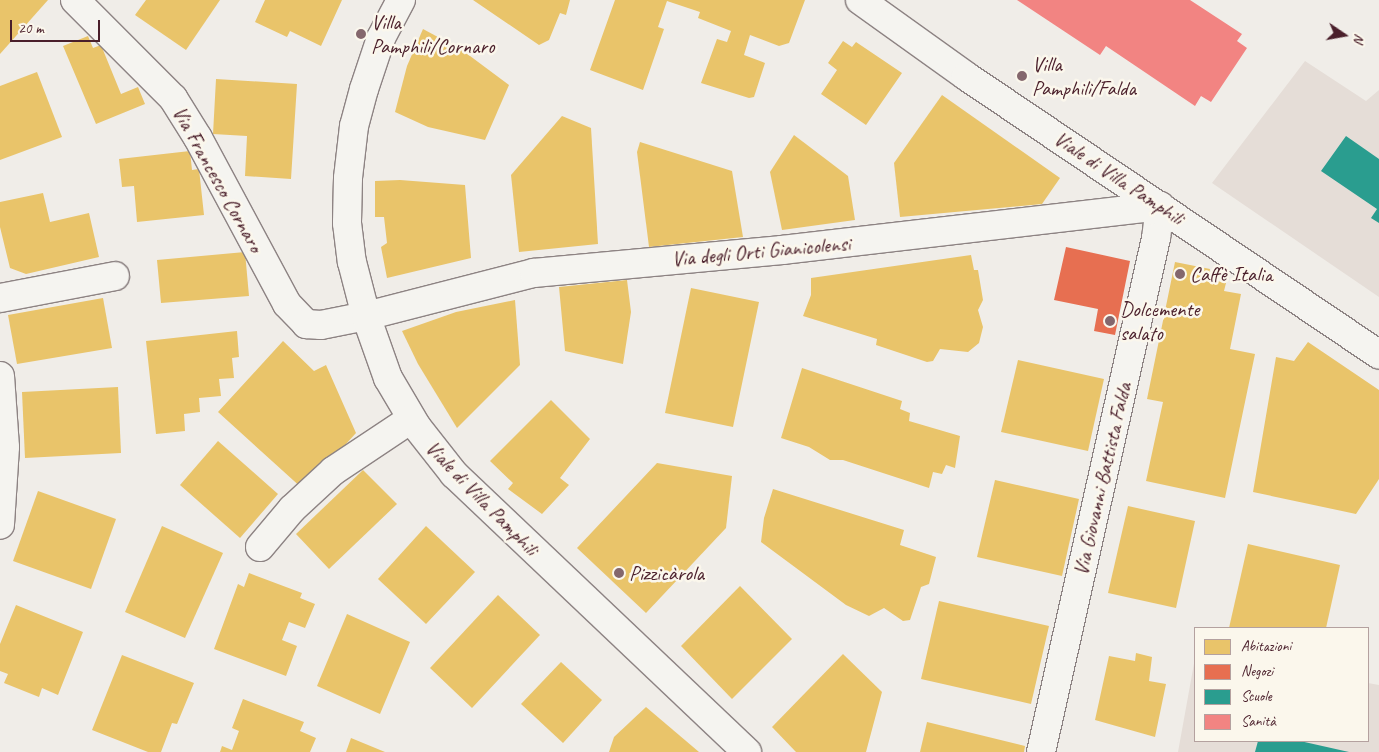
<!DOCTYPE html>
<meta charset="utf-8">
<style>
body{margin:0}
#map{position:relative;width:1379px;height:752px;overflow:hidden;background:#f0ede8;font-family:Caveat,sans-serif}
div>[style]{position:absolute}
.built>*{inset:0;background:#e5ddd7}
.homes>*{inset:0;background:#e9c46a}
.shops>*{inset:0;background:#e76f51}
.schools>*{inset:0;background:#2a9d8f}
.health>*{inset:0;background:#f28482}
.roads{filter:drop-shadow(1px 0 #8d8383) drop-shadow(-1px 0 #8d8383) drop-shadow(0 1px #8d8383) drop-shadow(0 -1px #8d8383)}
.minor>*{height:28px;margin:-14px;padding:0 14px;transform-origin:14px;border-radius:14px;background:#f5f4f0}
.dots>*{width:14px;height:14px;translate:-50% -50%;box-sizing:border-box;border:2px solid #fbf7ec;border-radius:50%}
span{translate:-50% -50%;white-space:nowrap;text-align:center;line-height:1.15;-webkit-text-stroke:5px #fbf7ec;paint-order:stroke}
.poi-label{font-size:21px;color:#4a1f2b}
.left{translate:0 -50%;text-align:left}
.street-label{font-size:21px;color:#4a1f2b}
.legend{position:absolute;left:1194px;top:627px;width:175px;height:115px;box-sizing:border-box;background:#fbf7ec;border:1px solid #b4a19f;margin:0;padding:6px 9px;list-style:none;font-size:15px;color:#4a1f2b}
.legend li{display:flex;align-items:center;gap:10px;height:25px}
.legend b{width:25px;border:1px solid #b4a19f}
.north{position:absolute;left:1319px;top:10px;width:50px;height:50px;-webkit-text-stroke:4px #fbf7ec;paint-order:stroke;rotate:102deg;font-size:14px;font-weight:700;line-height:20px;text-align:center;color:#4a1f2b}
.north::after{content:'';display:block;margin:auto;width:18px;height:22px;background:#4a1f2b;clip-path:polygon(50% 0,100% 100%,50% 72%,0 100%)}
.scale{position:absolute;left:10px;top:20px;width:90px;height:22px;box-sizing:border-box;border:2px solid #4a1f2b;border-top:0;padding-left:6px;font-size:15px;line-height:18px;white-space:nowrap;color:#4a1f2b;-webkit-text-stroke:4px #fbf7ec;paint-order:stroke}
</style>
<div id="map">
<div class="built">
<i style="clip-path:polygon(1305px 61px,1366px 101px,1379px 90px,1379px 297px,1212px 183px)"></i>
<i style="clip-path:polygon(1195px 658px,1195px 741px,1368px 741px,1368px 683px,1379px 685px,1379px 752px,1178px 752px)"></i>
</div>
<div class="homes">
<i style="clip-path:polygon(0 0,48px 0,0 54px)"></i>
<i style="clip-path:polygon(146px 0,220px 0,186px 50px,135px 15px)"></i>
<i style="clip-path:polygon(265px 0,342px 0,321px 46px,290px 31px,287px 37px,255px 22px)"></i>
<i style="clip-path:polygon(473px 0,570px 0,566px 15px,560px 13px,549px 40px,539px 45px)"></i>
<i style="clip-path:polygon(615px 0,805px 0,789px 43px,779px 46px,750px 35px,744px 55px,765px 63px,754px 97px,749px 98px,701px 83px,717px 39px,727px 42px,731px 31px,698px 18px,700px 12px,667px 1px,658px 27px,664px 29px,643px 90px,590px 70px)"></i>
<i style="clip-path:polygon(423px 29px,462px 50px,509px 85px,485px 140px,428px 127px,395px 112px,407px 66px)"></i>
<i style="clip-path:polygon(88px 36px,93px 48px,101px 45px,121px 94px,138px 87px,145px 104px,96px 124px,63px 46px)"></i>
<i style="clip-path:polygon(843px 41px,852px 47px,856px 42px,902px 73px,866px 125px,821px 94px,837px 70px,828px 63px)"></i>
<i style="clip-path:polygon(37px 72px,62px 137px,0 160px,0 86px)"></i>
<i style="clip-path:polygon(216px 79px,297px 84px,291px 179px,245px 176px,247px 136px,213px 134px)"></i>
<i style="clip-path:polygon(942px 95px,1060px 178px,1042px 204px,900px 217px,894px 163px)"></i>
<i style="clip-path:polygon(562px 116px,591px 128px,598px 244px,519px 252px,511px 175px)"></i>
<i style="clip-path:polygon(794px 135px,848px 176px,855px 220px,782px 230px,770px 172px)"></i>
<i style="clip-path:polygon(640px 142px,732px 171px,743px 237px,649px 247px,637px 152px)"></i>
<i style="clip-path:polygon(190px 151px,192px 170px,199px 169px,204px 215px,137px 222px,134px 186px,122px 187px,119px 159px)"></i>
<i style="clip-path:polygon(400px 180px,465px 185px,471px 258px,387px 278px,381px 247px,387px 243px,384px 217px,375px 217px,375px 181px)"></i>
<i style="clip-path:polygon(43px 193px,50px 222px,89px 213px,99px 257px,26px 274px,10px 268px,0 227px,0 202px)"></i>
<i style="clip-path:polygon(245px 252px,249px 296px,161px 303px,157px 260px)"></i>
<i style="clip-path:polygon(971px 255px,974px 270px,978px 270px,983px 300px,978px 310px,983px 327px,979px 343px,968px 352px,940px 349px,933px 361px,927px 362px,876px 345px,877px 339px,803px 316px,811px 295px,811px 278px)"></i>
<i style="clip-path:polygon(1175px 262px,1210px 269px,1208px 279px,1226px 283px,1224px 291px,1241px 294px,1230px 349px,1255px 354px,1225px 498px,1146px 481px,1163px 402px,1147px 399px)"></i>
<i style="clip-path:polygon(627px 280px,631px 312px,623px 364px,565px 351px,559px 287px)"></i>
<i style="clip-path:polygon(691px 288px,759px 302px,733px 427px,665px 413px)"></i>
<i style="clip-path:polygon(103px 298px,112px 348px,17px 364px,8px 315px)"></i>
<i style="clip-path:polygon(515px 300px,520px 365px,457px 428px,418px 364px,402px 331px,456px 312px)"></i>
<i style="clip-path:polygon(237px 331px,239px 357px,232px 358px,234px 378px,219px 379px,221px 396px,199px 398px,200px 412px,184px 414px,185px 431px,156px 434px,146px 341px)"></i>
<i style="clip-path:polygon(283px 341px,314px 371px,326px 365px,356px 433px,304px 490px,218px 412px)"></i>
<i style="clip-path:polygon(1308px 342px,1379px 390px,1379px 479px,1356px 514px,1253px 492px,1276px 357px,1294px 361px)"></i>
<i style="clip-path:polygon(1018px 360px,1104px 379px,1088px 451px,1001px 432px)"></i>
<i style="clip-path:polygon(802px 368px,902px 401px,900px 409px,910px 413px,909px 421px,960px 436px,955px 468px,946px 465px,942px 474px,933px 472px,929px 488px,843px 460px,830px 460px,809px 447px,781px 438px)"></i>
<i style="clip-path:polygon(118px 387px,121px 453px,25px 458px,22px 392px)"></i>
<i style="clip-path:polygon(551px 400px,590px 439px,560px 478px,569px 485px,542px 514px,508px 489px,513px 483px,490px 461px)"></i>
<i style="clip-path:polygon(218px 441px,278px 494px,240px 538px,180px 485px)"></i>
<i style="clip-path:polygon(657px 463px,732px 476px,726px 528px,646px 613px,577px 548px)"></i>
<i style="clip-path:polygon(363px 470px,397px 504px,329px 569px,296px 534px)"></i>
<i style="clip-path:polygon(995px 480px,1079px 499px,1062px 576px,977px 557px)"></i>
<i style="clip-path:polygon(773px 489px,904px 530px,900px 545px,936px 557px,929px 584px,921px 587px,910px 620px,903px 621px,884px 608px,869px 616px,846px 605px,761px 542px,764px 518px)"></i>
<i style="clip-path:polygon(38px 491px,116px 519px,91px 589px,13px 561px)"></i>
<i style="clip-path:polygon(1128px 506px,1195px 521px,1176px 608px,1108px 593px)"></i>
<i style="clip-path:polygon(162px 526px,223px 553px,185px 638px,125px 612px)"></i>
<i style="clip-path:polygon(426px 526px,475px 572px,426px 624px,378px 579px)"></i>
<i style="clip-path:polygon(1248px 544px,1340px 565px,1326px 628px,1229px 628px)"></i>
<i style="clip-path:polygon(249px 573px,302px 593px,300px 598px,315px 604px,305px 628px,289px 622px,282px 640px,297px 646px,286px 676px,214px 649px,238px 584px,244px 587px)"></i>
<i style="clip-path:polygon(740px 586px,792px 639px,732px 699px,681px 646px)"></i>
<i style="clip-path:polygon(498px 595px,540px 635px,472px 708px,430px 668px)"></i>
<i style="clip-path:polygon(939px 601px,1049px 626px,1031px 704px,921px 679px)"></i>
<i style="clip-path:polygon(16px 605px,83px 632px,58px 695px,42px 688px,39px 697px,4px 683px,8px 674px,0 671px,0 644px)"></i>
<i style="clip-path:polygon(347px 614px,410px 642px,380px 714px,317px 686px)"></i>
<i style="clip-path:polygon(1136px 653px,1152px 657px,1149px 681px,1166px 684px,1155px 737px,1095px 720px,1109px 656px,1135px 661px)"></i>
<i style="clip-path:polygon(843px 654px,882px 692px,866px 752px,796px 752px,772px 727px)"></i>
<i style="clip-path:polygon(122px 655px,194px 683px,177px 724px,172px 723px,161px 752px,148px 752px,92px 730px)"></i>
<i style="clip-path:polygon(561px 662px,602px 700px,563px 743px,521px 704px)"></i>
<i style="clip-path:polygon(243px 699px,304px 722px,300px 731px,316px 738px,310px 752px,220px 752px,222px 746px,232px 750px,239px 731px,232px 728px)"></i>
<i style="clip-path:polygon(646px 707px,699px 752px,609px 752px,614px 737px)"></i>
<i style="clip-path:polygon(927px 722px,1025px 746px,1024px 752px,920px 752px)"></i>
<i style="clip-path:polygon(351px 738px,385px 752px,346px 752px)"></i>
</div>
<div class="shops">
<i style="clip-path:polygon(1066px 247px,1130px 261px,1115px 335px,1094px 331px,1098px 309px,1054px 300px)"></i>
</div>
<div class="schools">
<i style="clip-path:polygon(1346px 136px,1379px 159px,1379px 223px,1371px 218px,1377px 209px,1321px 171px)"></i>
<i style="clip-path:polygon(1258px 741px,1300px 741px,1349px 752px,1255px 752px)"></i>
</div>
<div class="health">
<i style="clip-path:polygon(1017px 0,1190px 0,1242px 34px,1237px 41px,1247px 48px,1211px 102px,1201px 96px,1195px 106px,1106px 46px,1100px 55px)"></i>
</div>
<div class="roads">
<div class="minor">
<i style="left:75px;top:0;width:139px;rotate:45deg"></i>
<i style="left:173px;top:98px;width:47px;rotate:58deg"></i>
<i style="left:198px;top:138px;width:188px;rotate:61.8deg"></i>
<i style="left:287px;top:304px;width:28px;rotate:46deg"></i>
<i style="left:306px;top:324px;width:15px;rotate:4deg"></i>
<i style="left:321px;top:325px;width:46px;rotate:-11.3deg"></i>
<i style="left:366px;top:316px;width:173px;rotate:-14.4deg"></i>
<i style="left:534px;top:273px;width:249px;rotate:-5.3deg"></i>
<i style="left:782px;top:250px;width:381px;rotate:-6.6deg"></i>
<i style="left:1160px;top:206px;width:32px;rotate:97deg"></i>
<i style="left:1156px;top:238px;width:527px;rotate:102.61deg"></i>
<i style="left:401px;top:0;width:43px;rotate:117.8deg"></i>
<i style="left:381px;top:38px;width:54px;rotate:108.4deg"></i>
<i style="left:364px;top:89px;width:38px;rotate:105deg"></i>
<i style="left:354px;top:126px;width:52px;rotate:96.6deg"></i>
<i style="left:348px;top:178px;width:45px;rotate:91.3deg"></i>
<i style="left:347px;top:223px;width:39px;rotate:83deg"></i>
<i style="left:352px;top:262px;width:56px;rotate:75.5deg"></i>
<i style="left:366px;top:316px;width:66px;rotate:70.5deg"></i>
<i style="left:388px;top:378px;width:57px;rotate:59.4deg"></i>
<i style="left:417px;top:427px;width:60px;rotate:51.8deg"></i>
<i style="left:454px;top:474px;width:404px;rotate:43.5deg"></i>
<i style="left:860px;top:0;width:130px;rotate:35.6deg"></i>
<i style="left:966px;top:76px;width:498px;rotate:34deg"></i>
<i style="left:0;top:298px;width:117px;rotate:-10.8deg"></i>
<i style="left:0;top:376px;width:71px;rotate:86deg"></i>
<i style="left:5px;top:447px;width:78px;rotate:93.7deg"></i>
<i style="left:260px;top:547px;width:50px;rotate:-49.9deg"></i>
<i style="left:292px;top:509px;width:56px;rotate:-42.8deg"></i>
<i style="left:333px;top:471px;width:94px;rotate:-33.7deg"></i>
</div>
</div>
<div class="dots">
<i style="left:361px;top:34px;background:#84676d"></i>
<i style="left:1022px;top:76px;background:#84676d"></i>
<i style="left:1180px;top:274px;background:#84676d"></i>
<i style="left:1110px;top:321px;background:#84676d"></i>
<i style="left:619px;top:573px;background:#84676d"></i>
</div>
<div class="poi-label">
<span class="left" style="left:371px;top:34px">Villa<br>Pamphili/Cornaro</span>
<span class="left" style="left:1032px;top:76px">Villa<br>Pamphili/Falda</span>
<span class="left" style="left:1190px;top:274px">Caffè Italia</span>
<span class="left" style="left:1120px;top:321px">Dolcemente<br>salato</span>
<span class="left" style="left:629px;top:573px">Pizzicàrola</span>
</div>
<div class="street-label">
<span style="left:1119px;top:178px;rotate:34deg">Viale di Villa Pamphili</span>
<span style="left:218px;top:179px;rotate:61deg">Via Francesco Cornaro</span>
<span style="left:761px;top:251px;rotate:-5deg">Via degli Orti Gianicolensi</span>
<span style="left:1102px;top:479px;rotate:-77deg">Via Giovanni Battista Falda</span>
<span style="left:482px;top:498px;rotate:46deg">Viale di Villa Pamphili</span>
</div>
<ul class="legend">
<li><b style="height:14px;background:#e9c46a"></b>Abitazioni</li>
<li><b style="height:14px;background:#e76f51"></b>Negozi</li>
<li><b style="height:14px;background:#2a9d8f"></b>Scuole</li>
<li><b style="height:14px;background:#f28482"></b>Sanità</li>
</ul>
<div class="north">N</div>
<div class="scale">20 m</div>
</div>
